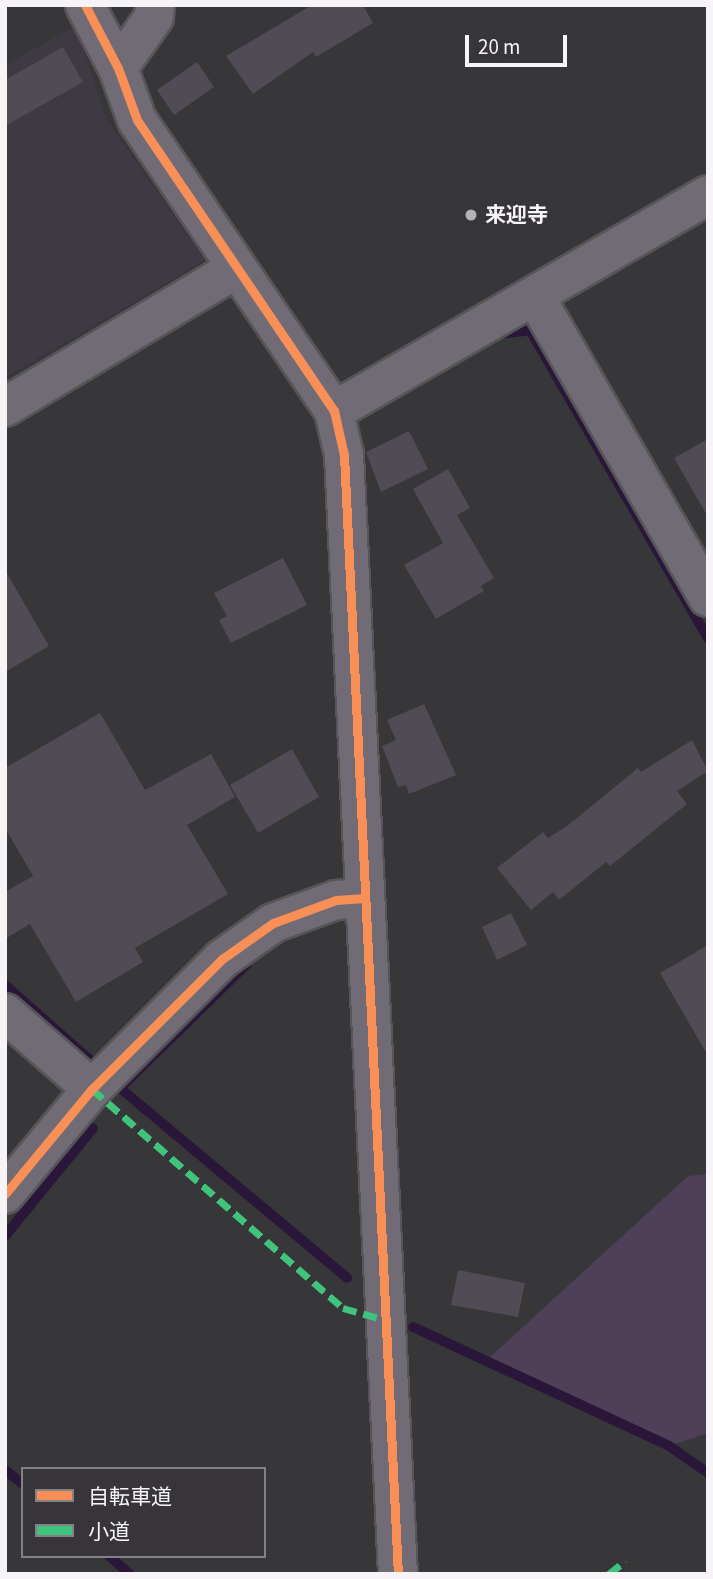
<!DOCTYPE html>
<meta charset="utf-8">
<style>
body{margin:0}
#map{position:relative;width:713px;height:1579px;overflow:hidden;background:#373639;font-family:"Source Sans 3","Noto Sans JP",sans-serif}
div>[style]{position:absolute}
.built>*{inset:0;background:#3e3943}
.green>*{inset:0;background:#4d4058}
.stream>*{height:10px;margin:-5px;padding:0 5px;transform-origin:5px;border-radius:5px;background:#2a1639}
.building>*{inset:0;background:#504b55}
.roads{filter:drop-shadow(2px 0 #565557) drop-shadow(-2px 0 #565557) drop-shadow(0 2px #565557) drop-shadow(0 -2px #565557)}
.minor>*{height:38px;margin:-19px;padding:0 19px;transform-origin:19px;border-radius:19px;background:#706b75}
.quiet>*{height:7px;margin-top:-3.5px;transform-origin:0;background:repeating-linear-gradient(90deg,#40c37c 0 14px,transparent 0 21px)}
.cycleway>*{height:9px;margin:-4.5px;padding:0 4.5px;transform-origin:4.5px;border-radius:4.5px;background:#f78f57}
.dots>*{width:19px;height:19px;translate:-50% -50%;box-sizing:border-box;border:4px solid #37353a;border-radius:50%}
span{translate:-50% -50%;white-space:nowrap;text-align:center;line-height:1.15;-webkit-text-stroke:5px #37353a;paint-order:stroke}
.poi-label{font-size:21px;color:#f6f4f7;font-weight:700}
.left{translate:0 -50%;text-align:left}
.frame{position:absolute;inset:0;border:7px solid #f6f4f7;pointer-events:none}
.legend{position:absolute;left:21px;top:1467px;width:245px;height:91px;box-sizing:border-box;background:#37353a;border:2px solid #838186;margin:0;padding:9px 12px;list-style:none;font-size:21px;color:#f6f4f7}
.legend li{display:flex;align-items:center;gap:14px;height:35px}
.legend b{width:35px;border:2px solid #838186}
.scale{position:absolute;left:465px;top:35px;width:102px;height:32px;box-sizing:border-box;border:4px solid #f6f4f7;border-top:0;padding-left:9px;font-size:21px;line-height:24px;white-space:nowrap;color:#f6f4f7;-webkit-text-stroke:5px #37353a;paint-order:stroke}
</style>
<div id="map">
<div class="built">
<i style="clip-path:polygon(75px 26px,107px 120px,205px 260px,5px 378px,5px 65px)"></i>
</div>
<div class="green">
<i style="clip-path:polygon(708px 1174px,708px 1433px,676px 1444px,489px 1358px,688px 1176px)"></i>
</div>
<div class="stream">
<i style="left:507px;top:333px;width:23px;rotate:-7deg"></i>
<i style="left:530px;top:330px;width:356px;rotate:60deg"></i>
<i style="left:247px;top:964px;width:177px;rotate:135.7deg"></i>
<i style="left:120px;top:1088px;width:296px;rotate:39.9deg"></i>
<i style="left:5px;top:985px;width:116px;rotate:41.5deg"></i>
<i style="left:5px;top:1236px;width:139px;rotate:-50.8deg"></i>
<i style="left:413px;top:1327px;width:282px;rotate:24.9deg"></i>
<i style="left:669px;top:1446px;width:47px;rotate:34.7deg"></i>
<i style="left:5px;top:1470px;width:23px;rotate:38deg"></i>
<i style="left:109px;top:1556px;width:28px;rotate:41deg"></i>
</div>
<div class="building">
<i style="clip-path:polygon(312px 5px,363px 5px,373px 23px,316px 57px,313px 52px,253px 94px,226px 56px)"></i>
<i style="clip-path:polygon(63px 47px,83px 82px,5px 126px,5px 80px)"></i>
<i style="clip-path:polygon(197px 62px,214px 87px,174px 115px,157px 90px)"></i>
<i style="clip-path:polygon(409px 431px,428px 469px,381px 492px,366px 452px)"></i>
<i style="clip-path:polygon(708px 439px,708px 517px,674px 458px)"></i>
<i style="clip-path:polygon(448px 469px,470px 508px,457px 515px,494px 578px,481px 586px,484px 591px,436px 619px,404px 565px,443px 543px,413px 489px)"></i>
<i style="clip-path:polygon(283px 558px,307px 605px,231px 643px,219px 620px,227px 616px,214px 593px)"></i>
<i style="clip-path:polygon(5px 570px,49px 646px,5px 672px)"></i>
<i style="clip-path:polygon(424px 704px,456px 775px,409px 794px,406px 785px,398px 787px,382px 746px,396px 740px,387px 720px)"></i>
<i style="clip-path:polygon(100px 713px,145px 790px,211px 754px,235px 797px,187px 825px,228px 894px,135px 948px,143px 962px,76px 1002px,30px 924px,5px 939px,5px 892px,33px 876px,5px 828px,5px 768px)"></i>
<i style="clip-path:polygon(692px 740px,708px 771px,677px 791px,687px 804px,610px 866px,606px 862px,559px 900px,553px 892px,531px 910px,497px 868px,543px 832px,548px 838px,567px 826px,638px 768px,641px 772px)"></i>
<i style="clip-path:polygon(292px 749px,319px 797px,258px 833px,230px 785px)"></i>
<i style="clip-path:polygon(511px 913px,527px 945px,497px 960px,482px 927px)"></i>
<i style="clip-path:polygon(708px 945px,708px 1056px,660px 973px)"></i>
<i style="clip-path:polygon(458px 1270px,525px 1283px,518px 1317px,451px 1305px)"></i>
</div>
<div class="roads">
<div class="minor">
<i style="left:85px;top:5px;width:71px;rotate:62.4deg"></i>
<i style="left:118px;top:68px;width:55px;rotate:69.9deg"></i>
<i style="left:137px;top:120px;width:351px;rotate:55.9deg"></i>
<i style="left:334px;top:411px;width:45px;rotate:77.2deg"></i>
<i style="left:344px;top:455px;width:1120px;rotate:87.24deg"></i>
<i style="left:118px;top:68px;width:62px;rotate:-54.8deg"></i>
<i style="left:154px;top:17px;width:12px;rotate:-85deg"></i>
<i style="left:536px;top:298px;width:345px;rotate:60.1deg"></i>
<i style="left:5px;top:407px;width:270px;rotate:-30.9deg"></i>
<i style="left:334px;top:411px;width:432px;rotate:-30deg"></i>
<i style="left:5px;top:1013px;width:116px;rotate:41.1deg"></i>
<i style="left:5px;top:1194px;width:136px;rotate:-50.4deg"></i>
<i style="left:92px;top:1089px;width:184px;rotate:-45deg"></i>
<i style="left:222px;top:959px;width:62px;rotate:-35.2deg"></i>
<i style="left:273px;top:923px;width:67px;rotate:-20.1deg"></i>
<i style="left:336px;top:900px;width:29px;rotate:-4deg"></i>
</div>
</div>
<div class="quiet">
<i style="left:92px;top:1089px;width:333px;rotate:41.1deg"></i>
<i style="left:343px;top:1308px;width:45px;rotate:15.6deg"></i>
<i style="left:609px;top:1574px;width:21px;rotate:-39deg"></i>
</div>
<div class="cycleway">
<i style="left:85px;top:5px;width:71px;rotate:62.4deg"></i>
<i style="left:118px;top:68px;width:55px;rotate:69.9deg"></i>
<i style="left:137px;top:120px;width:351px;rotate:55.9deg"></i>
<i style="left:334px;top:411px;width:45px;rotate:77.2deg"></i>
<i style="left:344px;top:455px;width:1120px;rotate:87.24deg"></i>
<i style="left:5px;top:1194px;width:136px;rotate:-50.4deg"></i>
<i style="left:92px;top:1089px;width:184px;rotate:-45deg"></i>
<i style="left:222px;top:959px;width:62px;rotate:-35.2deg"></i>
<i style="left:273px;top:923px;width:67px;rotate:-20.1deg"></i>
<i style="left:336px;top:900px;width:29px;rotate:-4deg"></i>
</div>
<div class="dots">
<i style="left:471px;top:215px;background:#b3b2b4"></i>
</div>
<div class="poi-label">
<span class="left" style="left:485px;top:215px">来迎寺</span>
</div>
<div class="frame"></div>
<ul class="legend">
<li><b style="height:9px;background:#f78f57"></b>自転車道</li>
<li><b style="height:9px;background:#40c37c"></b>小道</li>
</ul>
<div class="scale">20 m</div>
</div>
